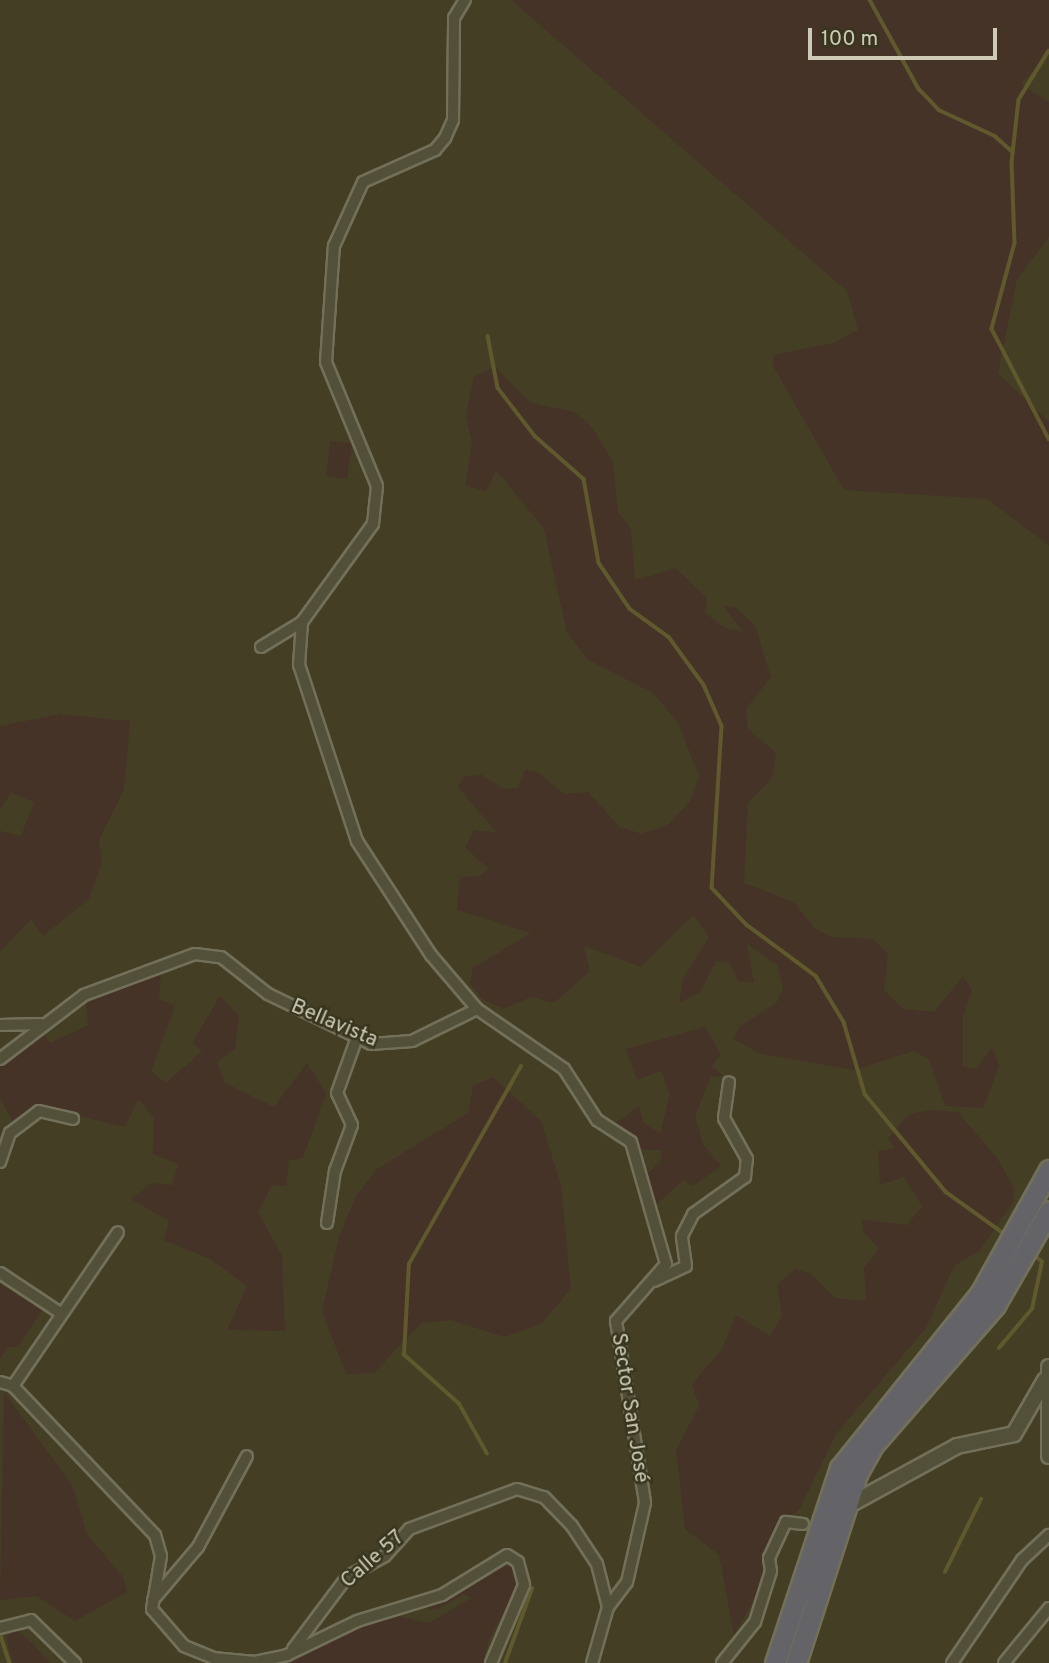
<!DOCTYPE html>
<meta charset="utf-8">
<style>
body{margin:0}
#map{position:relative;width:1049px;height:1663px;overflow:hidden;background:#443f24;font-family:Overpass,sans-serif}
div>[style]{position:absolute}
.green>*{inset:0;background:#453327}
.stream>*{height:3.5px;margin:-1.75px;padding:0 1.75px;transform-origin:1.75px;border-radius:1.75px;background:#5f592d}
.roads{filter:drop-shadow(2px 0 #73705a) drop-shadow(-2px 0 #73705a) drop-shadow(0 2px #73705a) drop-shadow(0 -2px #73705a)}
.minor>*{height:10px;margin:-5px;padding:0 5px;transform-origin:5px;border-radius:5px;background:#535039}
.tertiary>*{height:14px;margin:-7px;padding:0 7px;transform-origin:7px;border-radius:7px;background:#535039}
.trunk>*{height:19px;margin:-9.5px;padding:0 9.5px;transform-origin:9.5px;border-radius:9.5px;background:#646468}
span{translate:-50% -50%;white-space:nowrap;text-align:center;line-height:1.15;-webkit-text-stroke:5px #38351e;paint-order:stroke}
.street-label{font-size:21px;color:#cdcbb6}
.scale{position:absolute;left:808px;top:28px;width:189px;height:32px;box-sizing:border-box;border:4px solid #cdcbb6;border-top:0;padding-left:9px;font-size:21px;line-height:24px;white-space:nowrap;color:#cdcbb6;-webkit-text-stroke:5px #38351e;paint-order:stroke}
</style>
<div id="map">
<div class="green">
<i style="clip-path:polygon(511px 0,1049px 0,1049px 54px,1021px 84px,1049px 102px,1049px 237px,1017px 279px,998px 373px,1049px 422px,1049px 546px,987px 499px,844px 490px,773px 366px,774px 355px,833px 343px,858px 330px,847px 291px)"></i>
<i style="clip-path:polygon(495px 367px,531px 403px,575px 412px,591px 426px,613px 462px,618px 512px,631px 529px,635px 580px,676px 568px,707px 598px,705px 613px,725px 628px,743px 632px,723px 606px,735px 607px,755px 625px,771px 677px,746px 709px,748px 729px,776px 753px,772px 778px,748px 803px,744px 883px,794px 902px,814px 928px,832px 937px,873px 939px,888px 954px,884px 990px,903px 1009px,934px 1012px,963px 976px,972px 989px,963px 1016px,963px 1067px,976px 1069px,992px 1048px,999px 1066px,983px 1108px,945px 1106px,929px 1060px,914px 1051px,854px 1070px,761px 1054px,733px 1039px,739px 1027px,777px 1002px,783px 987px,777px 965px,747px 944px,754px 982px,738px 981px,730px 963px,716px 961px,700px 992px,679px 1004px,683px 978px,709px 937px,693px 915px,641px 967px,584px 946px,590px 971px,554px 1003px,531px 997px,503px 1009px,482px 999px,470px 983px,473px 968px,531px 933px,457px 910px,460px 877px,480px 876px,488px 869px,465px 847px,474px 830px,496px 832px,458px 787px,464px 777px,480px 774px,504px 789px,518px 788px,525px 770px,537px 772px,564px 794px,588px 792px,620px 827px,642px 834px,669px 824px,690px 801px,699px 776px,678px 723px,653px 693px,588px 660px,567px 633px,544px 529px,502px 477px,496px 471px,486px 491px,465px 486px,472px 443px,466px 416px,474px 376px)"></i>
<i style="clip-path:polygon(330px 441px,352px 444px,347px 479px,326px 476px)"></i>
<i style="clip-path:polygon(60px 714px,130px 721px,124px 790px,99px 840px,102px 862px,89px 899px,43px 936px,31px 919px,0 952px,0 831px,21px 836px,34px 802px,11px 793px,0 809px,0 726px)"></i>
<i style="clip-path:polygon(161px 973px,159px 999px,175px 1006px,151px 1071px,166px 1083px,202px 1051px,192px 1043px,220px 996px,239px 1016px,235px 1049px,217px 1062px,225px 1083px,274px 1107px,307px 1063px,326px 1093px,303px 1158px,289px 1160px,286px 1186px,272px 1185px,258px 1212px,282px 1256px,285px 1331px,227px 1330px,247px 1286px,210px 1259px,164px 1240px,169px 1221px,131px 1199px,151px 1183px,172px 1185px,178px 1164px,153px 1154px,154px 1118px,138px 1099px,125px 1127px,39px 1107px,15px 1125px,0 1098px,0 1066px,42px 1032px,50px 1043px,88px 1025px,86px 1001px)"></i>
<i style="clip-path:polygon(705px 1027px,721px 1054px,712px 1066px,723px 1076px,711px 1077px,695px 1116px,703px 1144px,721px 1166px,693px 1186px,683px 1180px,652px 1209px,644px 1176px,660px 1162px,662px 1150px,641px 1150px,612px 1126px,639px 1106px,643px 1122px,660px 1133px,670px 1094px,661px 1071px,637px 1080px,626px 1049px)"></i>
<i style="clip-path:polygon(493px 1077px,541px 1121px,561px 1185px,571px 1289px,541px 1324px,504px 1337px,451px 1320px,421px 1323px,374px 1373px,346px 1374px,322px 1311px,339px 1237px,355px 1198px,377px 1169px,468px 1113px,473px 1086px)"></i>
<i style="clip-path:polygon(930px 1110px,958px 1112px,997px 1158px,1014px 1188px,1013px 1202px,980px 1250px,954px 1266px,926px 1328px,836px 1434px,800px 1508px,775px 1533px,758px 1592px,734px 1635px,719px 1555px,685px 1529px,676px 1450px,699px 1406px,692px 1384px,722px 1349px,736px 1315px,770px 1336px,782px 1316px,777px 1285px,795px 1269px,810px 1273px,835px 1298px,866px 1301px,864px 1267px,879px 1249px,863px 1231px,862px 1219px,907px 1225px,922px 1206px,904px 1177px,880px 1185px,878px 1151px,895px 1148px,888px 1139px,909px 1114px)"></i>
<i style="clip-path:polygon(0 1284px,42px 1310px,18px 1347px,8px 1347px,0 1359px)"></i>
<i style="clip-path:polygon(4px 1392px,72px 1485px,87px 1534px,123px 1577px,127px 1592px,75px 1621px,36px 1596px,0 1600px)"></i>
<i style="clip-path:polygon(501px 1562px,513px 1566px,520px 1584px,489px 1639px,483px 1663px,288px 1663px,304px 1650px,393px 1615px,429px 1623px,471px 1598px,464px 1594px,436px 1610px,419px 1607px,452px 1597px)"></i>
<i style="clip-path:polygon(16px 1629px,32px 1643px,50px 1663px,13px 1663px,6px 1637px)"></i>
</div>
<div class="stream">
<i style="left:870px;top:0;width:102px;rotate:61.2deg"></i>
<i style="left:919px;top:89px;width:29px;rotate:46deg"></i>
<i style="left:939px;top:110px;width:62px;rotate:24.9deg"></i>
<i style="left:995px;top:136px;width:24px;rotate:42deg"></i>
<i style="left:1049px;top:51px;width:57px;rotate:121.5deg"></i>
<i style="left:1019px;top:100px;width:62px;rotate:96.4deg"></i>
<i style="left:1012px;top:162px;width:81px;rotate:87.9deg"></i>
<i style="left:1015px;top:243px;width:89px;rotate:105deg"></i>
<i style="left:992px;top:329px;width:124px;rotate:62.6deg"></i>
<i style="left:488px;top:336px;width:53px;rotate:79.1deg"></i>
<i style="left:498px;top:388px;width:61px;rotate:52.4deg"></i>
<i style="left:535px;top:436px;width:65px;rotate:41.3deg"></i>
<i style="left:584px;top:479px;width:85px;rotate:79.9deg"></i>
<i style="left:599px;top:563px;width:55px;rotate:56deg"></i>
<i style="left:630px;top:609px;width:48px;rotate:35.7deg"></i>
<i style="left:669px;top:637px;width:59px;rotate:53.9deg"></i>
<i style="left:704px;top:685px;width:45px;rotate:66.3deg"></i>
<i style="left:722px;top:726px;width:162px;rotate:93.5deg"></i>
<i style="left:712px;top:888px;width:51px;rotate:46.6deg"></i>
<i style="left:747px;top:925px;width:86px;rotate:36.5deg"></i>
<i style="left:816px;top:976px;width:54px;rotate:58.7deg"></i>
<i style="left:844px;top:1022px;width:75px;rotate:73.7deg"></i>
<i style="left:865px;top:1094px;width:127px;rotate:50.4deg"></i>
<i style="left:946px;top:1192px;width:74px;rotate:35.6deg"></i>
<i style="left:999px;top:1348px;width:51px;rotate:-49.8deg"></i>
<i style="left:1032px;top:1309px;width:48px;rotate:-78deg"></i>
<i style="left:1042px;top:1262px;width:13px;rotate:-141deg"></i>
<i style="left:487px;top:1454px;width:57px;rotate:-119.2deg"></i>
<i style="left:459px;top:1404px;width:74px;rotate:-138.3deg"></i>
<i style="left:404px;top:1355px;width:91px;rotate:-86.9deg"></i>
<i style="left:409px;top:1264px;width:227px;rotate:-60.5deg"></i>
<i style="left:945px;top:1572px;width:81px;rotate:-63.7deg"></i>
<i style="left:1px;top:1636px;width:28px;rotate:72deg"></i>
<i style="left:505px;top:1663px;width:79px;rotate:-70deg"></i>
</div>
<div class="roads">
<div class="minor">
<i style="left:261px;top:647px;width:48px;rotate:-31.4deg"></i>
<i style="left:302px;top:622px;width:121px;rotate:-54.1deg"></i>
<i style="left:373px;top:524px;width:38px;rotate:-84deg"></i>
<i style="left:377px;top:486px;width:134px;rotate:-112.4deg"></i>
<i style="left:326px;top:362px;width:116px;rotate:-86.1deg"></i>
<i style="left:334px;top:246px;width:70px;rotate:-65.6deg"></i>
<i style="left:363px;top:182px;width:79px;rotate:-24deg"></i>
<i style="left:435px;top:150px;width:16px;rotate:-50deg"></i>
<i style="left:445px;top:138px;width:20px;rotate:-66deg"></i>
<i style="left:453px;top:120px;width:102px;rotate:-89.4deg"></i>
<i style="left:454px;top:18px;width:21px;rotate:-59deg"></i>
<i style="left:477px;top:1009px;width:106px;rotate:34.6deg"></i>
<i style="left:564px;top:1069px;width:61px;rotate:57.1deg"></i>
<i style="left:597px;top:1120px;width:40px;rotate:32.9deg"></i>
<i style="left:631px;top:1142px;width:127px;rotate:74deg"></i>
<i style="left:666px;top:1264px;width:76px;rotate:131.3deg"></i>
<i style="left:616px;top:1321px;width:184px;rotate:80.9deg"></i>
<i style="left:645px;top:1503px;width:81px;rotate:102.8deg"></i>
<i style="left:627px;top:1582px;width:31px;rotate:127deg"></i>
<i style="left:608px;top:1607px;width:58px;rotate:105.9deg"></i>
<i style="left:0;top:1025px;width:41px;rotate:-1.4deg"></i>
<i style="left:0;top:1059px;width:106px;rotate:-37.3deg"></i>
<i style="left:84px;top:995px;width:118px;rotate:-20.3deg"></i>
<i style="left:195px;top:954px;width:26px;rotate:7deg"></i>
<i style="left:221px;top:957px;width:60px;rotate:38.2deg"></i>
<i style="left:268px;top:994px;width:114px;rotate:25.9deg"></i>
<i style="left:371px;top:1044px;width:41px;rotate:-4.2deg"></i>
<i style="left:412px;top:1041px;width:72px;rotate:-26.2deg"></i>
<i style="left:477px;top:1009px;width:71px;rotate:-130.4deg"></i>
<i style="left:431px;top:955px;width:136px;rotate:-123deg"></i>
<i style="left:357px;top:841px;width:185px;rotate:-108.2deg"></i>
<i style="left:299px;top:665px;width:43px;rotate:-86deg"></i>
<i style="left:0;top:1162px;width:31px;rotate:-71deg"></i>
<i style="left:10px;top:1133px;width:36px;rotate:-37deg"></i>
<i style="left:39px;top:1111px;width:35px;rotate:13deg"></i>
<i style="left:327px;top:1223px;width:53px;rotate:-81.3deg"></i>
<i style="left:335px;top:1171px;width:49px;rotate:-69.7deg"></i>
<i style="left:352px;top:1125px;width:35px;rotate:-115deg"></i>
<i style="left:337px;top:1093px;width:59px;rotate:-70.3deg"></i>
<i style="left:0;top:1273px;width:74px;rotate:33.5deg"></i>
<i style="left:654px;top:1281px;width:35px;rotate:-25deg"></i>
<i style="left:686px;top:1266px;width:30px;rotate:-98deg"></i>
<i style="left:682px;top:1236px;width:25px;rotate:-63deg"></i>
<i style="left:693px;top:1214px;width:64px;rotate:-35.4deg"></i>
<i style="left:745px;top:1177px;width:18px;rotate:-84deg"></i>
<i style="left:747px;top:1159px;width:47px;rotate:-119.3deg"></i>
<i style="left:724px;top:1118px;width:36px;rotate:-82deg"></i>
<i style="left:0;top:1382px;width:14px;rotate:17deg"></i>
<i style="left:13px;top:1386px;width:206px;rotate:46.4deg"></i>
<i style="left:155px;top:1535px;width:22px;rotate:74deg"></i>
<i style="left:161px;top:1556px;width:54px;rotate:99.6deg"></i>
<i style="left:152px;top:1609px;width:49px;rotate:49.1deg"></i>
<i style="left:184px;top:1646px;width:31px;rotate:22deg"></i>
<i style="left:213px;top:1658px;width:42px;rotate:5.4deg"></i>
<i style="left:255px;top:1662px;width:33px;rotate:-12deg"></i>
<i style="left:287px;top:1655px;width:78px;rotate:-25.9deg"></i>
<i style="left:357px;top:1621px;width:89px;rotate:-17deg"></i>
<i style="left:442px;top:1595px;width:76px;rotate:-31.6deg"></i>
<i style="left:507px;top:1555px;width:13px;rotate:32deg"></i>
<i style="left:518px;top:1562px;width:24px;rotate:75deg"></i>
<i style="left:524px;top:1585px;width:85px;rotate:112.9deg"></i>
<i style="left:13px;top:1386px;width:186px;rotate:-55.7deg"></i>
<i style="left:153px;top:1600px;width:70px;rotate:-49.7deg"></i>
<i style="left:198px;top:1547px;width:103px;rotate:-61.7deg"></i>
<i style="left:0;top:1628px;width:32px;rotate:-14deg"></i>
<i style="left:31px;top:1620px;width:62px;rotate:44.3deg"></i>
<i style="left:293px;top:1649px;width:90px;rotate:-53.1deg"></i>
<i style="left:347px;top:1577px;width:43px;rotate:-28.9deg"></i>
<i style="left:385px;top:1556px;width:36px;rotate:-48deg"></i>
<i style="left:409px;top:1529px;width:115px;rotate:-20.3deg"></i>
<i style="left:517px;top:1489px;width:28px;rotate:17deg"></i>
<i style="left:544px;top:1497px;width:40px;rotate:46deg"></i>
<i style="left:572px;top:1526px;width:45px;rotate:56.7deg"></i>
<i style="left:597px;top:1564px;width:44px;rotate:75.7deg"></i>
<i style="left:722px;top:1663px;width:53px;rotate:-51.2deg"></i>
<i style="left:755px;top:1622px;width:53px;rotate:-72.6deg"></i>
<i style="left:771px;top:1571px;width:13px;rotate:-99deg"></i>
<i style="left:769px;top:1558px;width:40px;rotate:-65deg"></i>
<i style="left:786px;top:1522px;width:17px;rotate:7deg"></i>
<i style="left:952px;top:1663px;width:125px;rotate:-55.8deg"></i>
<i style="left:1022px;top:1560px;width:37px;rotate:-43deg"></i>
<i style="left:1004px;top:1663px;width:71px;rotate:-50.7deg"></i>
</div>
<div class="tertiary">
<i style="left:1049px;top:1367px;width:89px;rotate:90deg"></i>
<i style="left:842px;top:1509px;width:131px;rotate:-28.7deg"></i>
<i style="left:957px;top:1446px;width:58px;rotate:-11.9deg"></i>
<i style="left:1014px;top:1434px;width:62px;rotate:-60.1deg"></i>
</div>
<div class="trunk">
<i style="left:775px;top:1663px;width:206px;rotate:-71.6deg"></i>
<i style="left:840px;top:1468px;width:223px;rotate:-51.2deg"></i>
<i style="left:980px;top:1294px;width:142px;rotate:-60.9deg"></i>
<i style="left:796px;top:1663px;width:199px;rotate:-72.1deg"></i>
<i style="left:857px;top:1474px;width:33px;rotate:-61deg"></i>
<i style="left:873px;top:1445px;width:186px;rotate:-48.9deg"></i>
<i style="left:995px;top:1305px;width:108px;rotate:-60.1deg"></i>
</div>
</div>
<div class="street-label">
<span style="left:334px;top:1024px;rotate:23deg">Bellavista</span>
<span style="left:629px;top:1408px;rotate:81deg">Sector San José</span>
<span style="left:373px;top:1560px;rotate:-41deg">Calle 57</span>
</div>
<div class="scale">100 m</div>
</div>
